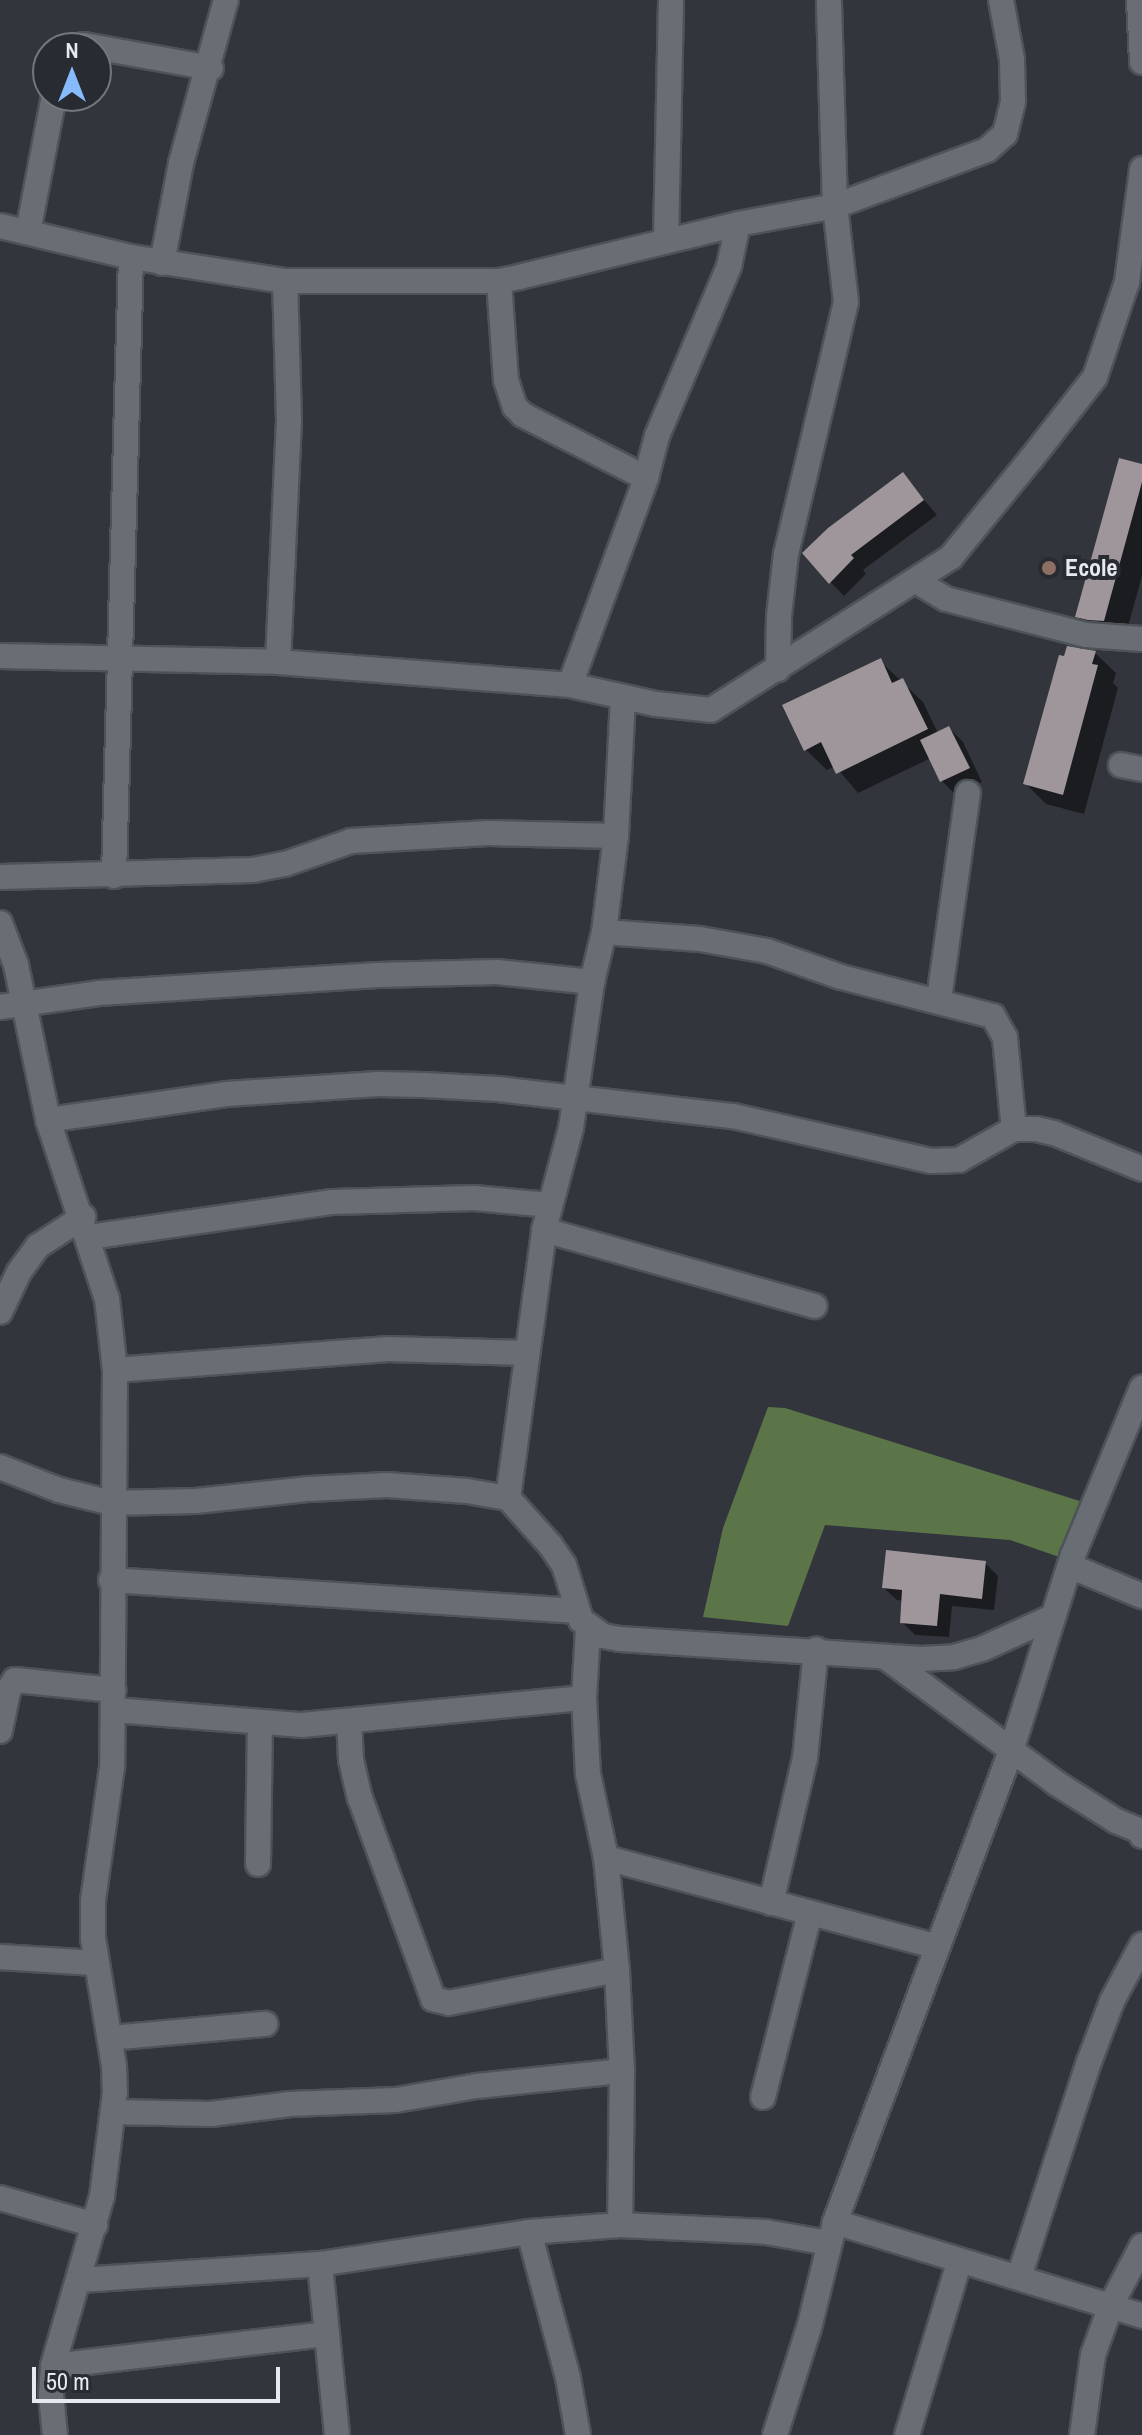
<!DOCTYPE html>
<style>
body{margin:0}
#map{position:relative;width:1142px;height:2435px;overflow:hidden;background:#32363c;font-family:"Archivo Narrow",sans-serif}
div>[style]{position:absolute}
.forest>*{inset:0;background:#5b7549}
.shadow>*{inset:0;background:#0007}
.building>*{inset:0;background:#9f969b}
.roads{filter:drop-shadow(2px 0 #4e5358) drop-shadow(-2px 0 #4e5358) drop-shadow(0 2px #4e5358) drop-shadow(0 -2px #4e5358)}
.street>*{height:24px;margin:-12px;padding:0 12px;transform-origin:12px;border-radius:12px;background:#686e74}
.dots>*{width:22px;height:22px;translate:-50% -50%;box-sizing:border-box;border:4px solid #282c32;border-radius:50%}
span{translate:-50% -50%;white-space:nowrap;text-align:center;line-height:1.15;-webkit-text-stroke:8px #282c32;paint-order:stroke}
.poi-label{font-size:24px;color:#e6e9ed;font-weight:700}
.left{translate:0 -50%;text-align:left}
.north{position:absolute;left:32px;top:32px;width:80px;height:80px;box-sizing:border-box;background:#282c32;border:2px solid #74787d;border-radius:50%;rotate:0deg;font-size:22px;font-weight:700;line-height:32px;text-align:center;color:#e6e9ed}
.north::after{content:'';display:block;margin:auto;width:28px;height:36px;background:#87bbfb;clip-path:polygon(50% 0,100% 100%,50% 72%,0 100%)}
.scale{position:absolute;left:32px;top:2367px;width:248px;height:36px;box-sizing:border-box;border:4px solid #e6e9ed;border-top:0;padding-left:10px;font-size:24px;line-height:28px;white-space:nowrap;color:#e6e9ed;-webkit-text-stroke:6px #282c32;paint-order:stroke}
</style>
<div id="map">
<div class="forest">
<i style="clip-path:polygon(768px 1407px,785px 1408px,1086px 1503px,1065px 1559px,1010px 1540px,825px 1525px,788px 1626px,703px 1617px,723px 1528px)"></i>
</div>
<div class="shadow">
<i style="clip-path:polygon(1142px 466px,1142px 576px,1124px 641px,1098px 637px,1077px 616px)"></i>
<i style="clip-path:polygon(902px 474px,937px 515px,863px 570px,866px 574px,844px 596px,804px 555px,829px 529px)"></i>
<i style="clip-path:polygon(1095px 653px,1116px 673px,1113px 683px,1118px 688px,1084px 814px,1046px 804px,1025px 783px)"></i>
<i style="clip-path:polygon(880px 661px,923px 702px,938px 733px,949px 728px,963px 742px,982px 782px,956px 795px,942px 781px,931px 758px,858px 793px,835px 766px,827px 770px,806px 750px)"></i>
<i style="clip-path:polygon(985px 1563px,998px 1576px,994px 1610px,952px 1606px,949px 1637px,915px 1635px,902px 1622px,904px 1601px,897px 1600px,884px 1588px)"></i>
</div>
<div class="building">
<i style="clip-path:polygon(1119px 458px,1142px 464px,1142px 482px,1104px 621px,1088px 620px,1075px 617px)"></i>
<i style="clip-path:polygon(903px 472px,924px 500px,851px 555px,854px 558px,829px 584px,802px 553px,828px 528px)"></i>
<i style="clip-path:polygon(1067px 646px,1096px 651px,1092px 664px,1098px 665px,1063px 795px,1023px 784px,1059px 655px,1064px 656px)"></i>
<i style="clip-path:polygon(881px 658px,892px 683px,903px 678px,928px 729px,836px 774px,821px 742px,804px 751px,782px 705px)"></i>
<i style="clip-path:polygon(949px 726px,970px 768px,940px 782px,920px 740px)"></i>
<i style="clip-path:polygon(886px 1550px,986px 1561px,982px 1599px,940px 1594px,937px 1626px,900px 1623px,902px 1590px,882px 1588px)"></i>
</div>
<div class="roads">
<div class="street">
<i style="left:1139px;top:0;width:62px;rotate:87.2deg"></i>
<i style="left:65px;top:48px;width:19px;rotate:-9deg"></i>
<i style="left:84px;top:45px;width:129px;rotate:10.3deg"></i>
<i style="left:0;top:226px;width:135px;rotate:13.3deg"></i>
<i style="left:131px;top:257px;width:156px;rotate:8.9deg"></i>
<i style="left:285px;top:281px;width:214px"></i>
<i style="left:499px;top:281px;width:20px;rotate:-11deg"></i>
<i style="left:519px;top:277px;width:225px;rotate:-13.6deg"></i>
<i style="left:738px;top:224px;width:99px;rotate:-10.5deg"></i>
<i style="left:835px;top:206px;width:162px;rotate:-20.2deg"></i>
<i style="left:987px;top:150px;width:24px;rotate:-42deg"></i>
<i style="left:1005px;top:134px;width:34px;rotate:-76deg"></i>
<i style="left:1013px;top:101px;width:42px;rotate:-91.4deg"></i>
<i style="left:1012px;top:59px;width:60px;rotate:-100.6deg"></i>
<i style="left:28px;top:232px;width:138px;rotate:-79.2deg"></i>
<i style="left:666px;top:241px;width:241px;rotate:-88.8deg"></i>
<i style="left:162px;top:263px;width:102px;rotate:-79.2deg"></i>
<i style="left:181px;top:163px;width:169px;rotate:-74.6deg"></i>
<i style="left:499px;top:281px;width:99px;rotate:86deg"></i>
<i style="left:506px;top:380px;width:28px;rotate:72deg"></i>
<i style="left:515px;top:407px;width:11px;rotate:45deg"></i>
<i style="left:523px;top:415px;width:138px;rotate:27.1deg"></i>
<i style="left:916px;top:581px;width:35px;rotate:31deg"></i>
<i style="left:946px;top:599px;width:145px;rotate:14.4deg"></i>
<i style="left:1086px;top:635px;width:56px;rotate:4.1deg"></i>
<i style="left:0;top:656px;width:278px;rotate:1.2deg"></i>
<i style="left:278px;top:662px;width:293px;rotate:4.5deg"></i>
<i style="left:570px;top:685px;width:88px;rotate:12.5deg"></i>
<i style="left:656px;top:704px;width:55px;rotate:6.2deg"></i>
<i style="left:711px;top:710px;width:285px;rotate:-32.5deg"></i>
<i style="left:951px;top:557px;width:127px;rotate:-50.8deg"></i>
<i style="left:1031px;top:459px;width:104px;rotate:-52deg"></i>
<i style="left:1095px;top:377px;width:100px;rotate:-71.4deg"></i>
<i style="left:1127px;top:282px;width:114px;rotate:-82.4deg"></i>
<i style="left:278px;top:662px;width:241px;rotate:-87.4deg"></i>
<i style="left:289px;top:421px;width:140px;rotate:-91.6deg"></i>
<i style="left:778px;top:669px;width:53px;rotate:-88.9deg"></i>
<i style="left:779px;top:616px;width:62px;rotate:-83.6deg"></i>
<i style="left:786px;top:554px;width:259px;rotate:-76.6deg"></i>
<i style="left:846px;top:302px;width:97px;rotate:-96.5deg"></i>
<i style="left:835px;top:206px;width:206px;rotate:-91.7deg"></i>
<i style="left:570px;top:685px;width:221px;rotate:-69.8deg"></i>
<i style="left:646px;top:478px;width:43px;rotate:-75.3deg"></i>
<i style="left:657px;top:436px;width:185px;rotate:-67deg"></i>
<i style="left:729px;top:266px;width:43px;rotate:-77.9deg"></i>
<i style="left:1121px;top:765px;width:21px;rotate:11deg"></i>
<i style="left:114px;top:876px;width:619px;rotate:-88.43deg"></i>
<i style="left:0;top:877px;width:253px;rotate:-1.6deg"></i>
<i style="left:253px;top:870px;width:33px;rotate:-11deg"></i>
<i style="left:285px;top:864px;width:70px;rotate:-19.2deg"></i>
<i style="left:351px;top:841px;width:138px;rotate:-3.3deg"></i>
<i style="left:489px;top:833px;width:127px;rotate:1.4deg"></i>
<i style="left:0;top:923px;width:45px;rotate:69.1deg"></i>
<i style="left:16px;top:965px;width:158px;rotate:78.3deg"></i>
<i style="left:48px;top:1120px;width:188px;rotate:71.8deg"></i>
<i style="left:107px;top:1299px;width:71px;rotate:83.6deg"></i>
<i style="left:115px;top:1370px;width:397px;rotate:90.4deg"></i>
<i style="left:112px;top:1767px;width:135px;rotate:98.1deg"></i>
<i style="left:93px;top:1901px;width:37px;rotate:90deg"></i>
<i style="left:93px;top:1938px;width:130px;rotate:80.7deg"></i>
<i style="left:114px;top:2066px;width:26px;rotate:88deg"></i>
<i style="left:115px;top:2092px;width:105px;rotate:97.1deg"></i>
<i style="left:102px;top:2196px;width:177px;rotate:106.1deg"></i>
<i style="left:53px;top:2366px;width:29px;rotate:94deg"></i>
<i style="left:51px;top:2395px;width:40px;rotate:84.3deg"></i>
<i style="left:604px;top:932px;width:96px;rotate:4.2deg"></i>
<i style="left:700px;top:939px;width:68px;rotate:10.2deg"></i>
<i style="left:767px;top:951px;width:78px;rotate:19.4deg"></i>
<i style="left:841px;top:977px;width:157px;rotate:14.4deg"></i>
<i style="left:993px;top:1016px;width:25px;rotate:61deg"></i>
<i style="left:1005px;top:1038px;width:91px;rotate:84.4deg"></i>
<i style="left:939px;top:999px;width:208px;rotate:-82deg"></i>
<i style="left:0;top:1007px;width:100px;rotate:-8deg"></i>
<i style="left:99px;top:993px;width:279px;rotate:-3.7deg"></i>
<i style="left:377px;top:975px;width:120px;rotate:-1.4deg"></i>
<i style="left:497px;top:972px;width:96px;rotate:6deg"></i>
<i style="left:48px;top:1120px;width:180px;rotate:-8.3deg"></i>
<i style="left:226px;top:1094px;width:152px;rotate:-3.8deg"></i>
<i style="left:378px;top:1084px;width:46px;rotate:1.2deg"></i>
<i style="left:424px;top:1085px;width:74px;rotate:3.1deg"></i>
<i style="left:498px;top:1089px;width:237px;rotate:6.6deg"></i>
<i style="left:733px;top:1116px;width:203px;rotate:12.8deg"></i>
<i style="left:931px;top:1161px;width:28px;rotate:-2deg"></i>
<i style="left:959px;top:1160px;width:63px;rotate:-29.4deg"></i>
<i style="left:1014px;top:1129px;width:22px"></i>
<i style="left:1036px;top:1129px;width:18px;rotate:13deg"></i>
<i style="left:1054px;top:1133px;width:95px;rotate:22.2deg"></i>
<i style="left:544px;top:1230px;width:281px;rotate:15.7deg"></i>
<i style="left:89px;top:1237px;width:246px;rotate:-8.2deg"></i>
<i style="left:333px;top:1202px;width:141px;rotate:-1.6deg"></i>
<i style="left:474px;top:1198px;width:76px;rotate:5.3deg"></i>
<i style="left:0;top:1312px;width:44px;rotate:-64.6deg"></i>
<i style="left:19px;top:1272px;width:32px;rotate:-54deg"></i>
<i style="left:38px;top:1246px;width:54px;rotate:-32.8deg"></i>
<i style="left:115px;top:1370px;width:274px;rotate:-4.4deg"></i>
<i style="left:388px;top:1349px;width:138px;rotate:1.7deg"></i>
<i style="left:0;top:1467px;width:63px;rotate:21.3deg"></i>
<i style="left:59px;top:1490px;width:55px;rotate:13.8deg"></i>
<i style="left:112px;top:1503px;width:84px;rotate:-1.4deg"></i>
<i style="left:196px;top:1501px;width:114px;rotate:-6.1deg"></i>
<i style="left:309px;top:1489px;width:78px;rotate:-2.9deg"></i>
<i style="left:387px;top:1485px;width:80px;rotate:4.3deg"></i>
<i style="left:467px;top:1491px;width:42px;rotate:9.7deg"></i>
<i style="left:508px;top:1498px;width:64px;rotate:48.1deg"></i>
<i style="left:551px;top:1546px;width:23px;rotate:56deg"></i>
<i style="left:564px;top:1565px;width:58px;rotate:72.8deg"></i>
<i style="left:581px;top:1620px;width:27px;rotate:36deg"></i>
<i style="left:603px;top:1636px;width:17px;rotate:10deg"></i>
<i style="left:620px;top:1639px;width:302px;rotate:3.8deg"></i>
<i style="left:921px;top:1659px;width:33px;rotate:-3deg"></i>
<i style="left:954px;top:1657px;width:29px;rotate:-16deg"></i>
<i style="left:982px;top:1649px;width:75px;rotate:-24.5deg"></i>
<i style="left:508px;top:1498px;width:270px;rotate:-82.3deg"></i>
<i style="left:544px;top:1230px;width:106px;rotate:-75.2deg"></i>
<i style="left:571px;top:1128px;width:148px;rotate:-81.8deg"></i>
<i style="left:592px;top:982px;width:51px;rotate:-76.5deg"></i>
<i style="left:604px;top:932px;width:97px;rotate:-82.9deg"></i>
<i style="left:616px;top:836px;width:138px;rotate:-87.1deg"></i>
<i style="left:1070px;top:1566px;width:78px;rotate:22.6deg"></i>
<i style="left:111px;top:1580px;width:467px;rotate:3.8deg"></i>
<i style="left:588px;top:1629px;width:69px;rotate:93.3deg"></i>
<i style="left:584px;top:1698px;width:76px;rotate:87deg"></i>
<i style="left:588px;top:1774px;width:86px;rotate:77.9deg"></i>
<i style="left:606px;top:1858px;width:343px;rotate:15deg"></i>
<i style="left:888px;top:1659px;width:209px;rotate:36.4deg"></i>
<i style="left:1056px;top:1783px;width:71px;rotate:32.3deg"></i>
<i style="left:1116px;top:1821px;width:27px;rotate:22deg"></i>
<i style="left:1141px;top:1831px;width:5px;rotate:79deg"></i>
<i style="left:114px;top:1710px;width:189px;rotate:4.6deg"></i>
<i style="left:302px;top:1725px;width:283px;rotate:-5.5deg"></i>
<i style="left:349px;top:1721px;width:39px;rotate:87deg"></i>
<i style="left:351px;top:1760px;width:39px;rotate:77deg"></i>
<i style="left:360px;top:1798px;width:214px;rotate:70deg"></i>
<i style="left:433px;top:1999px;width:16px;rotate:14deg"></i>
<i style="left:449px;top:2003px;width:171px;rotate:-11.1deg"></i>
<i style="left:0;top:1731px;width:41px;rotate:-78.7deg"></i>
<i style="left:8px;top:1691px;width:13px;rotate:-58deg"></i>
<i style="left:15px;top:1680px;width:99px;rotate:5.8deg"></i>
<i style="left:606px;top:1858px;width:113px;rotate:84.4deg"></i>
<i style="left:617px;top:1970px;width:101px;rotate:87.2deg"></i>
<i style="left:622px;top:2071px;width:154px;rotate:90.7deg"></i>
<i style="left:258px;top:1864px;width:142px;rotate:-89.2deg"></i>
<i style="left:771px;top:1903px;width:149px;rotate:-76.8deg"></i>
<i style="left:805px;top:1758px;width:109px;rotate:-84.2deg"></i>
<i style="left:0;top:1957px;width:95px;rotate:3.6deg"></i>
<i style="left:110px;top:2038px;width:156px;rotate:-5.2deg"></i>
<i style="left:763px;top:2097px;width:190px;rotate:-75.7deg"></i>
<i style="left:113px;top:2112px;width:98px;rotate:1.2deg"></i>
<i style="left:211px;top:2114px;width:80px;rotate:-7.2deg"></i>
<i style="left:290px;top:2104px;width:106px;rotate:-2.2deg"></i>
<i style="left:396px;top:2100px;width:82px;rotate:-9.8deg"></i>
<i style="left:477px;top:2086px;width:146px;rotate:-5.9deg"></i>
<i style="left:0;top:2198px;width:99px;rotate:15.9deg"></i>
<i style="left:835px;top:2222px;width:321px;rotate:17deg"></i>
<i style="left:529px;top:2232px;width:151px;rotate:75deg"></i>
<i style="left:568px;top:2378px;width:58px;rotate:80deg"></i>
<i style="left:320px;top:2264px;width:172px;rotate:84.3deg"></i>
<i style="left:1019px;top:2277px;width:226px;rotate:-72deg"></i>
<i style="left:1089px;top:2062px;width:65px;rotate:-69.3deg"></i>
<i style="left:1112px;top:2001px;width:64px;rotate:-61.8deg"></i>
<i style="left:80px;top:2280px;width:241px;rotate:-3.8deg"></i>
<i style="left:320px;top:2264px;width:211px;rotate:-8.7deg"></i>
<i style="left:529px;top:2232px;width:91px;rotate:-4.4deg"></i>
<i style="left:620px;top:2225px;width:146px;rotate:2.7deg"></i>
<i style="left:766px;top:2232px;width:64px;rotate:9.9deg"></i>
<i style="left:53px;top:2366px;width:276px;rotate:-6.7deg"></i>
<i style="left:775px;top:2435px;width:112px;rotate:-72.4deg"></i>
<i style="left:809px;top:2328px;width:109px;rotate:-76.2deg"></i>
<i style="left:835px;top:2222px;width:506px;rotate:-69.52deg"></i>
<i style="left:1012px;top:1748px;width:202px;rotate:-72.5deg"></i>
<i style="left:1073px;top:1555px;width:181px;rotate:-67.6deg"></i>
<i style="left:907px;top:2435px;width:180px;rotate:-73.2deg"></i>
<i style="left:1082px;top:2435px;width:81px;rotate:-82.2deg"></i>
<i style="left:1093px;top:2355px;width:53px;rotate:-70.2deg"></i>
<i style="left:1111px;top:2305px;width:67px;rotate:-62.3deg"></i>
</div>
</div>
<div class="dots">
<i style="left:1049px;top:568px;background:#8d6e63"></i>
</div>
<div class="poi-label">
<span class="left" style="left:1065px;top:568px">Ecole</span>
</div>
<div class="north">N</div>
<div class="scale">50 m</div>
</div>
